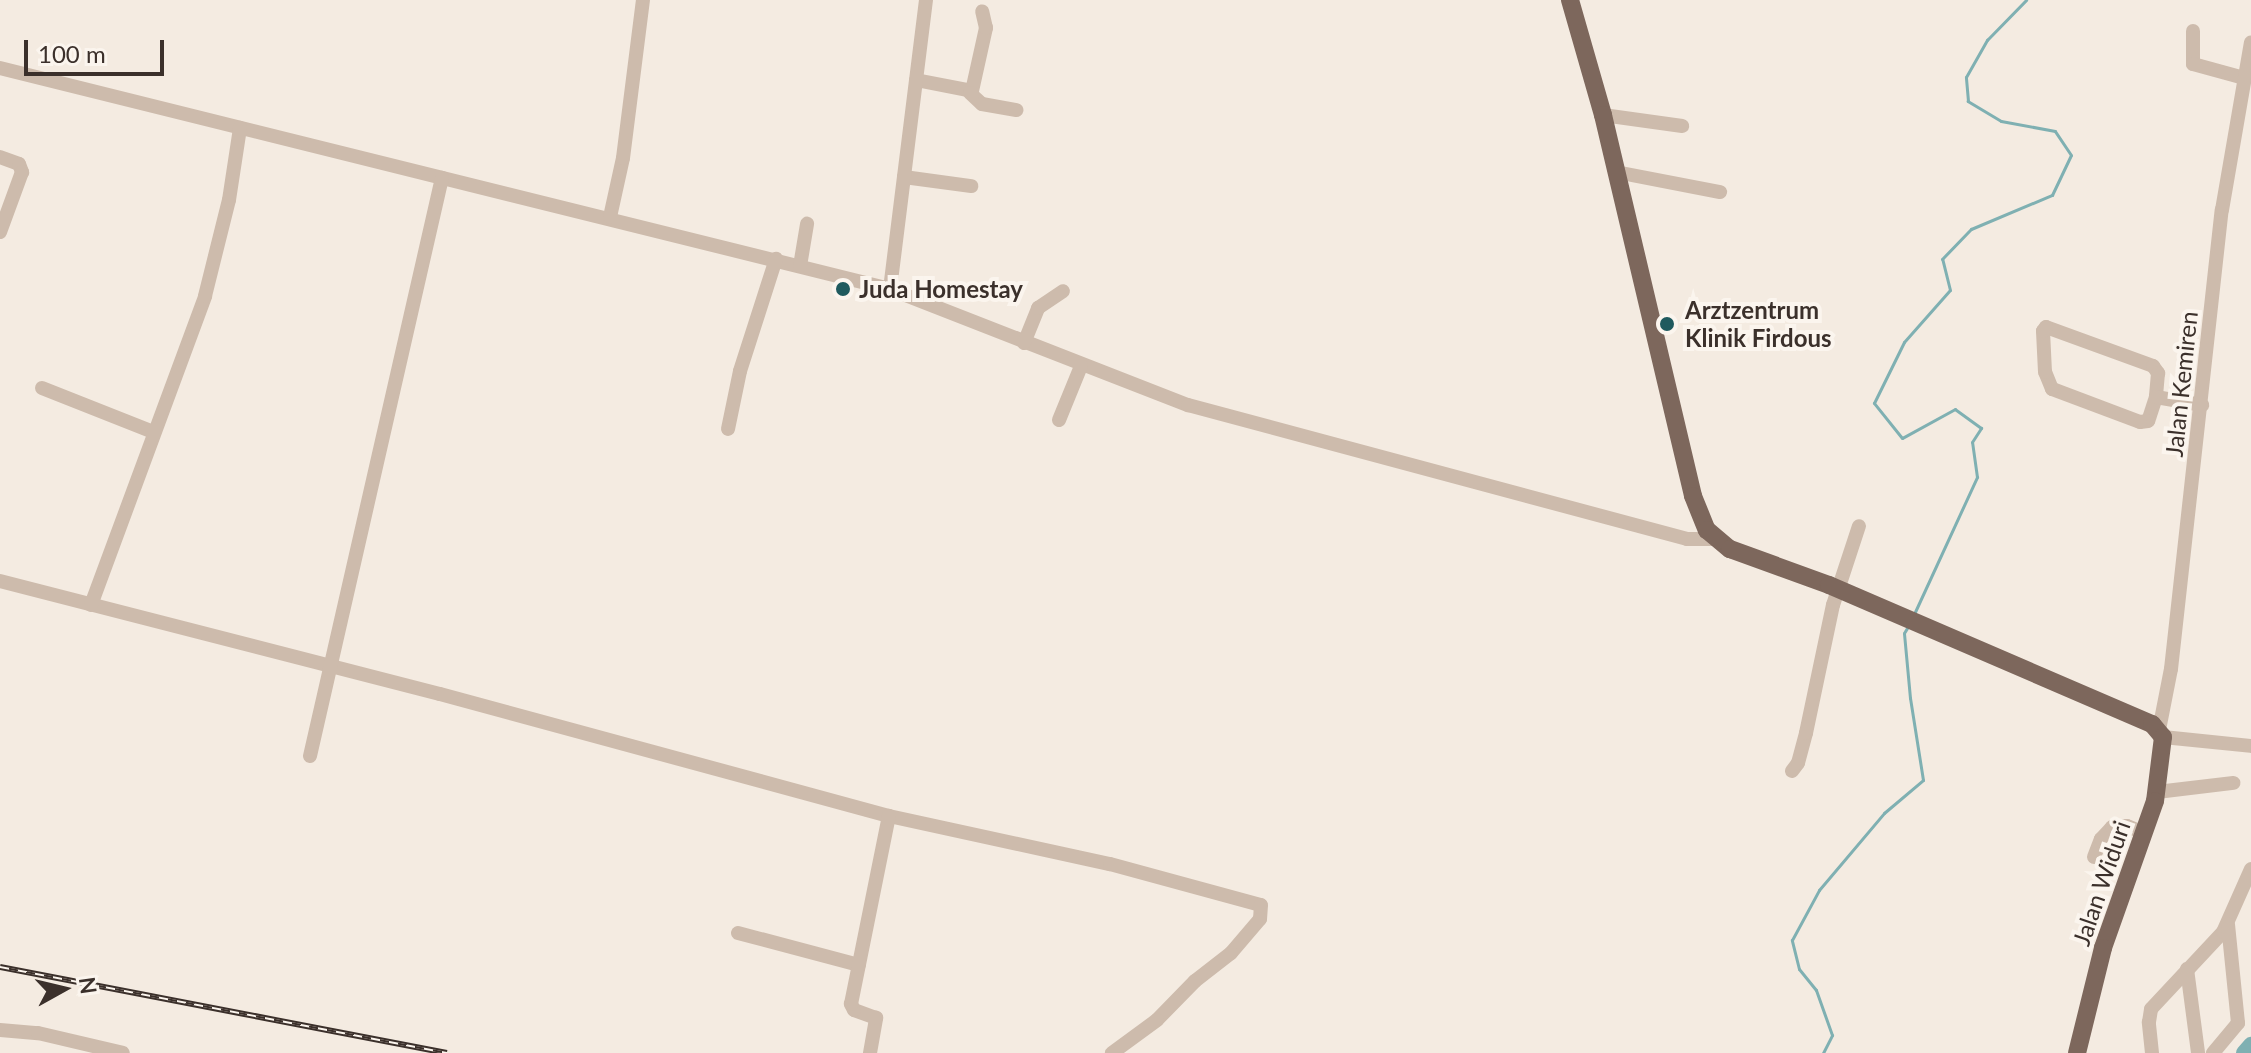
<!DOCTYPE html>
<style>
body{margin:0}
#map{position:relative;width:2251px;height:1053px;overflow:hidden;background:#f4ebe1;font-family:Lato,sans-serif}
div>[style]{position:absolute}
.stream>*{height:3px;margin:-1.5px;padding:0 1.5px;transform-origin:1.5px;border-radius:1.5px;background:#7fb0b2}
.river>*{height:16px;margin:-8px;padding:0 8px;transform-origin:8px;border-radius:8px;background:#7fb0b2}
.minor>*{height:14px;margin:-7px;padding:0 7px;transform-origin:7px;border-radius:7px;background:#cdbbac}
.major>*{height:18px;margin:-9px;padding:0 9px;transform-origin:9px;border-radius:9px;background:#7d675c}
.rail>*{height:6px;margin-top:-3px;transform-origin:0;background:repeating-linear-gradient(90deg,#fbf5ee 0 9px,#3b302b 0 18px);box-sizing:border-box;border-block:2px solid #3b302b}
.dots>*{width:22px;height:22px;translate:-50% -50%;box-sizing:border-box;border:4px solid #fbf5ee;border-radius:50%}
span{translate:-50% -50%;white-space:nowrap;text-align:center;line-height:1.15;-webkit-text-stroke:8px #fbf5ee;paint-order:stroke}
.poi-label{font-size:24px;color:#3b302b;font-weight:700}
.left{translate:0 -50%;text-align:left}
.street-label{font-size:24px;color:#3b302b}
.north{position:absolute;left:24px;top:949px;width:80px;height:80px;-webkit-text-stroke:6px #fbf5ee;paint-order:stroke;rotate:82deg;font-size:22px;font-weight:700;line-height:32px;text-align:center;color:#3b302b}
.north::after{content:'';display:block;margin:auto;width:28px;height:36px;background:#3b302b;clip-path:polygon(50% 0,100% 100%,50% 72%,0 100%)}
.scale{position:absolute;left:24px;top:40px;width:140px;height:36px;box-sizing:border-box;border:4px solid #3b302b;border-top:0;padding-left:10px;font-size:24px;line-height:28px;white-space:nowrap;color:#3b302b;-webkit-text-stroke:6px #fbf5ee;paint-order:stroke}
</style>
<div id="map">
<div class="stream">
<i style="left:1914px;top:614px;width:151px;rotate:-65.3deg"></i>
<i style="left:1977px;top:477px;width:35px;rotate:-98deg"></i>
<i style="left:1972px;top:442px;width:17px;rotate:-57deg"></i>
<i style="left:1981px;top:428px;width:32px;rotate:-144deg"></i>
<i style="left:1955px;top:409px;width:60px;rotate:151.3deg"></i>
<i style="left:1902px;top:438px;width:45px;rotate:-128.7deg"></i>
<i style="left:1874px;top:403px;width:68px;rotate:-63.8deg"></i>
<i style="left:1904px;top:342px;width:69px;rotate:-48.5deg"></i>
<i style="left:1950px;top:290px;width:32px;rotate:-104deg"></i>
<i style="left:1942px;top:259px;width:42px;rotate:-46deg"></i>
<i style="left:1971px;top:229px;width:88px;rotate:-22.8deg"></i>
<i style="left:2052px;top:195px;width:44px;rotate:-64.6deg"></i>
<i style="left:2071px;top:155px;width:29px;rotate:-124deg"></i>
<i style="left:2055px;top:131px;width:55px;rotate:-169.5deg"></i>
<i style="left:2001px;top:121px;width:39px;rotate:-149deg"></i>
<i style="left:1968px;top:101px;width:24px;rotate:-95deg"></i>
<i style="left:1966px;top:77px;width:43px;rotate:-60.4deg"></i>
<i style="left:1987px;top:40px;width:56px;rotate:-45.7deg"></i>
<i style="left:1823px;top:1053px;width:20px;rotate:-63deg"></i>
<i style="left:1832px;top:1035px;width:48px;rotate:-109.6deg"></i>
<i style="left:1816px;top:990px;width:27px;rotate:-129deg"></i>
<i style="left:1799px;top:969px;width:30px;rotate:-104deg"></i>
<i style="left:1792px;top:940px;width:57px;rotate:-61.6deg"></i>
<i style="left:1819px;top:890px;width:101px;rotate:-49.8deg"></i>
<i style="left:1884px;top:813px;width:51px;rotate:-40.2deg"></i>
<i style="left:1923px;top:780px;width:83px;rotate:-99deg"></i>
<i style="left:1910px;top:698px;width:65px;rotate:-95.3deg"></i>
<i style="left:1904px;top:633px;width:6px;rotate:-59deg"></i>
</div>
<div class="river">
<i style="left:2244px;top:1053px;width:11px;rotate:-49deg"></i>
</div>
<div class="minor">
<i style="left:2193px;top:31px;width:33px;rotate:90deg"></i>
<i style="left:2193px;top:64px;width:53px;rotate:15.4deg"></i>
<i style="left:0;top:68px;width:917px;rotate:13.95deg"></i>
<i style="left:890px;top:289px;width:320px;rotate:21.3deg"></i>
<i style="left:1188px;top:405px;width:517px;rotate:15.03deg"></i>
<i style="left:1687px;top:539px;width:27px"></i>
<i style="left:916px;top:80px;width:57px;rotate:11.1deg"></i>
<i style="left:972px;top:91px;width:65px;rotate:-77.5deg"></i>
<i style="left:986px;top:28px;width:17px;rotate:-103deg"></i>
<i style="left:970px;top:93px;width:16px;rotate:43deg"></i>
<i style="left:982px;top:104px;width:35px;rotate:10deg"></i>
<i style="left:1603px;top:115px;width:80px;rotate:7.9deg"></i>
<i style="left:0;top:157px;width:20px;rotate:20deg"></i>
<i style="left:19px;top:164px;width:9px;rotate:69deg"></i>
<i style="left:22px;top:172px;width:64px;rotate:110.1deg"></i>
<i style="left:1616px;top:172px;width:106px;rotate:10.9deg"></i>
<i style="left:904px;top:177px;width:68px;rotate:7.7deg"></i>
<i style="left:610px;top:217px;width:60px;rotate:-77.6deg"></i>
<i style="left:623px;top:158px;width:159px;rotate:-82.8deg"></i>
<i style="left:800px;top:266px;width:43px;rotate:-80.5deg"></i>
<i style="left:890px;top:289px;width:291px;rotate:-82.9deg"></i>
<i style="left:2046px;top:327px;width:114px;rotate:20deg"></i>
<i style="left:2153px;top:366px;width:9px;rotate:54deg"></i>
<i style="left:2158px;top:373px;width:24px;rotate:95deg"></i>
<i style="left:2156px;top:397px;width:25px;rotate:108deg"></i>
<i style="left:2148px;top:421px;width:8px;rotate:173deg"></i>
<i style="left:2140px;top:422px;width:94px;rotate:-159.4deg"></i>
<i style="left:2052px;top:389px;width:18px;rotate:-112deg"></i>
<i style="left:2045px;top:372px;width:41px;rotate:-92.8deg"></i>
<i style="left:2043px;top:331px;width:5px;rotate:-53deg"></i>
<i style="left:1024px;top:343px;width:38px;rotate:-68deg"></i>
<i style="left:1038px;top:308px;width:30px;rotate:-34deg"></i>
<i style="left:42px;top:388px;width:119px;rotate:21.6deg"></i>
<i style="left:2156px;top:397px;width:47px;rotate:9.9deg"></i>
<i style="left:1059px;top:420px;width:58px;rotate:-67.8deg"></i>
<i style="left:728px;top:429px;width:59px;rotate:-78.3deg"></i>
<i style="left:740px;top:371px;width:118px;rotate:-72.2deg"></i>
<i style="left:0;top:581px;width:454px;rotate:14.4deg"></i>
<i style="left:440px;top:694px;width:465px;rotate:15.2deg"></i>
<i style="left:889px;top:816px;width:226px;rotate:12.3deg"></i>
<i style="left:1110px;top:864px;width:156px;rotate:15.2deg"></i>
<i style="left:1261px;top:905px;width:14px;rotate:94deg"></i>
<i style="left:1260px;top:919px;width:45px;rotate:130.5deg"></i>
<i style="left:1231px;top:953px;width:46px;rotate:142.1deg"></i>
<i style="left:1195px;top:981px;width:54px;rotate:134.3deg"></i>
<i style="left:1157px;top:1020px;width:56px;rotate:143.7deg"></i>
<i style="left:91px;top:605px;width:329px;rotate:-69.7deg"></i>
<i style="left:205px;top:296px;width:99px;rotate:-76deg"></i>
<i style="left:229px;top:200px;width:73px;rotate:-81.3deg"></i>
<i style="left:2159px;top:730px;width:62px;rotate:-78.9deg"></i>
<i style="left:2171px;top:669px;width:462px;rotate:-83.7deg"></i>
<i style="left:2222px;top:210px;width:170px;rotate:-80.2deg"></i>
<i style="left:2163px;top:737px;width:88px;rotate:5.8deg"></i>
<i style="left:310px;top:756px;width:593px;rotate:-77.14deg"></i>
<i style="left:1792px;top:771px;width:10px;rotate:-53deg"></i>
<i style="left:1798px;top:763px;width:31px;rotate:-75deg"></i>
<i style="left:1806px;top:733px;width:131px;rotate:-78.1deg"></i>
<i style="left:1833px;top:605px;width:83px;rotate:-71.8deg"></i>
<i style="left:2157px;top:792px;width:77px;rotate:-6.8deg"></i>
<i style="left:2094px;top:857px;width:19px;rotate:-69deg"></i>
<i style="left:2101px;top:839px;width:16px;rotate:-47deg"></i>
<i style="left:2112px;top:827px;width:15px;rotate:-4deg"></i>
<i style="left:2127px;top:826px;width:18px;rotate:22deg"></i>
<i style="left:738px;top:933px;width:125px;rotate:14.8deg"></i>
<i style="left:2187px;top:969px;width:85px;rotate:82.5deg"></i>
<i style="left:0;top:1030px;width:38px;rotate:5deg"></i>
<i style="left:38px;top:1033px;width:87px;rotate:13.2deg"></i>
<i style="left:870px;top:1053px;width:36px;rotate:-80deg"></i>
<i style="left:876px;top:1018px;width:23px;rotate:-160deg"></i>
<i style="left:854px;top:1010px;width:7px;rotate:-117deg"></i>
<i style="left:851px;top:1004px;width:192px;rotate:-78.6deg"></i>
<i style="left:2152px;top:1053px;width:31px;rotate:-96deg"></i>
<i style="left:2149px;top:1022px;width:13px;rotate:-81deg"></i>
<i style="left:2151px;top:1009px;width:105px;rotate:-46.9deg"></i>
<i style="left:2223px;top:932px;width:69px;rotate:-66deg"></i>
<i style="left:2213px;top:1053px;width:39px;rotate:-50deg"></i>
<i style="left:2238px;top:1023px;width:99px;rotate:-95.8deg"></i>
</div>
<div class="major">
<i style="left:1570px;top:0;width:120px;rotate:74deg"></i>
<i style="left:1603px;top:115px;width:391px;rotate:76.7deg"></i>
<i style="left:1693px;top:496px;width:37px;rotate:68deg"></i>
<i style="left:1707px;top:530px;width:30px;rotate:40deg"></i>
<i style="left:1730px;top:549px;width:105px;rotate:20deg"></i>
<i style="left:1829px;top:585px;width:352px;rotate:23.3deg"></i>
<i style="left:2152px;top:724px;width:17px;rotate:50deg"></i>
<i style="left:2163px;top:737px;width:64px;rotate:97.1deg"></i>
<i style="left:2155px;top:801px;width:156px;rotate:109.5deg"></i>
<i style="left:2103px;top:948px;width:108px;rotate:103.9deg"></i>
</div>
<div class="rail">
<i style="left:0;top:967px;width:455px;rotate:10.9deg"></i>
</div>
<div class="dots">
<i style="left:843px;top:289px;background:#1f5a5e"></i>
<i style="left:1667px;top:324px;background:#1f5a5e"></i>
</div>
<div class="poi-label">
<span class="left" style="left:859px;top:289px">Juda Homestay</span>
<span class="left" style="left:1685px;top:324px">Arztzentrum<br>Klinik Firdous</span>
</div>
<div class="street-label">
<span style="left:2181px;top:384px;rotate:-84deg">Jalan Kemiren</span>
<span style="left:2101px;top:883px;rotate:-71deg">Jalan Widuri</span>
</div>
<div class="north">N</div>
<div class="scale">100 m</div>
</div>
